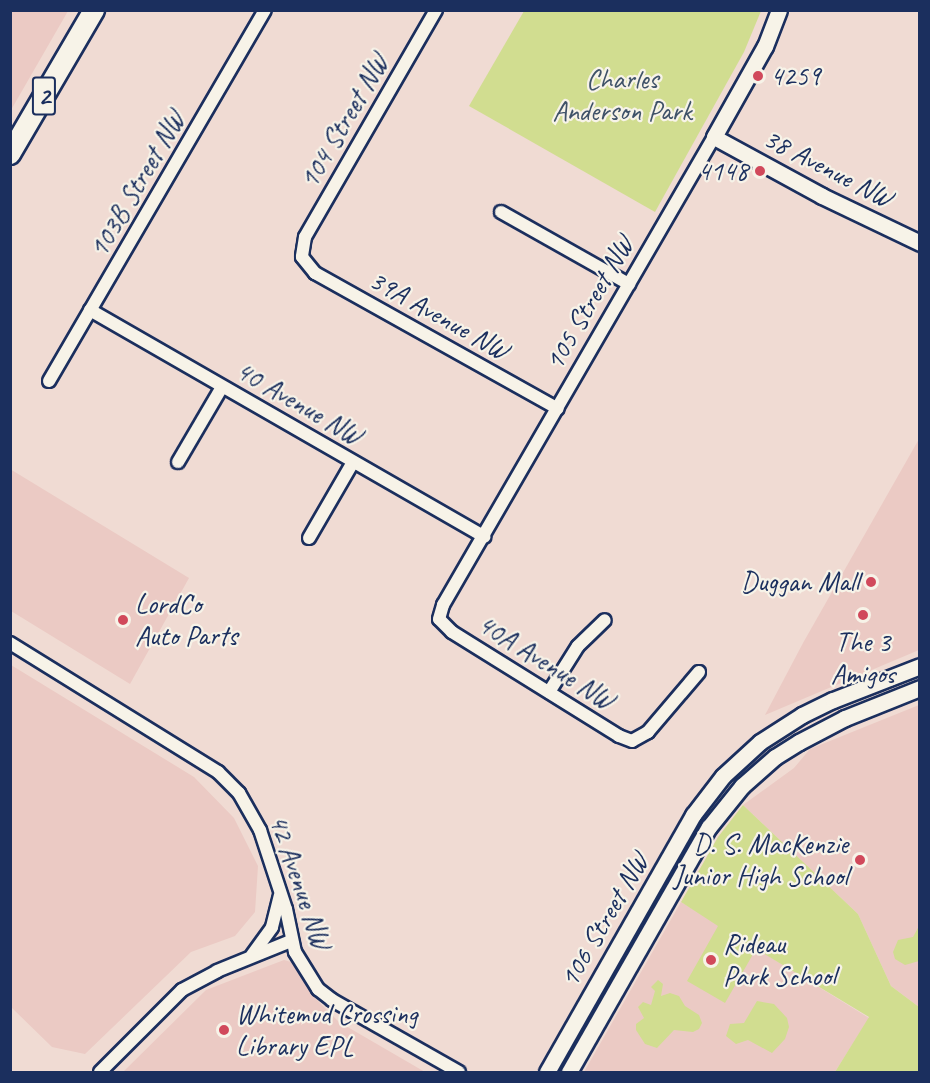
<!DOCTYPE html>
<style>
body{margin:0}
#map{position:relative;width:930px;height:1083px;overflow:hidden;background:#f0dbd3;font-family:Caveat,sans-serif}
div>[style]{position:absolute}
.built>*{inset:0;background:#ebcac4}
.green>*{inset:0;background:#d1dd90}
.roads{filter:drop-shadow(2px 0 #1b2f5e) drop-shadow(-2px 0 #1b2f5e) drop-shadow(0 2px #1b2f5e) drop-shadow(0 -2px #1b2f5e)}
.minor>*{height:12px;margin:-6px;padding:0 6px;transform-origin:6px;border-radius:6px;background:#f7f3e8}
.tertiary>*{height:15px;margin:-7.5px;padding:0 7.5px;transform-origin:7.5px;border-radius:7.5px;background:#f7f3e8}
.trunk>*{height:20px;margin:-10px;padding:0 10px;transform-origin:10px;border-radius:10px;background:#f7f3e8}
.dots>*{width:16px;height:16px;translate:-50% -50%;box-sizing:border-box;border:3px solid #f7f3e8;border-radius:50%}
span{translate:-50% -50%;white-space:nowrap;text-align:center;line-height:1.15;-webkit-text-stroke:4.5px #f7f3e8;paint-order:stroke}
.shield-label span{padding:2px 4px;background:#f7f3e8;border:2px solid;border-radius:4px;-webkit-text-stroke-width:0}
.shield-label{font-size:27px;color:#1b2f5e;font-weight:700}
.poi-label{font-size:28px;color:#1b2f5e}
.left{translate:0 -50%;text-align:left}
.right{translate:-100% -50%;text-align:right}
.park-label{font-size:28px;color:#3f5268}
.street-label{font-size:28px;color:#1b2f5e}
.frame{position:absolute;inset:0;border:12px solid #1b2f5e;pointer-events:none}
</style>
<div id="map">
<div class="built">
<i style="clip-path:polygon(11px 10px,68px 11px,11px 110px,10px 11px)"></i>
<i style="clip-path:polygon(919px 439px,919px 650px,765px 715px,803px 643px)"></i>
<i style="clip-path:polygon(10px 469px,189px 578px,130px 684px,11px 611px)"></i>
<i style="clip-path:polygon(11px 665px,194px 777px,234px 818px,258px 866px,255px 912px,235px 936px,191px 952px,85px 1054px,52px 1047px,11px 1007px)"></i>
<i style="clip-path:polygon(919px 705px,919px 1007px,891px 986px,858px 914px,743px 805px,794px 768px,810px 749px)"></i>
<i style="clip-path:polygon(681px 902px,869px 1018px,835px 1072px,584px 1072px)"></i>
<i style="clip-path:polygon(284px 960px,291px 962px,314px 997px,339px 1022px,425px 1072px,123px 1072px,206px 990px)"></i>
</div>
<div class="green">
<i style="clip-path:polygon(524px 11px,761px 11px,744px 52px,655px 212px,469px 106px)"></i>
<i style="clip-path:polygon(743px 805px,858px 914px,891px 986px,919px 1007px,919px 1072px,835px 1072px,869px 1017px,756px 949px,725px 1003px,687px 981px,718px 926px,681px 902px,718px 837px)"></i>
<i style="clip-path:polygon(919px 926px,919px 961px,905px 965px,895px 959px,893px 952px,898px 940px,913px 937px)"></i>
<i style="clip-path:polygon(658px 980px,663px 984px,661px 996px,670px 993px,679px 996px,685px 1006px,699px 1015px,702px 1023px,699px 1029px,693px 1032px,674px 1030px,657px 1048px,645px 1044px,636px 1030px,636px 1024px,644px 1018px,638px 1007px,643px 1002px,651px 1005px,655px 991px,651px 987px)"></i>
<i style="clip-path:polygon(757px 1001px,774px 1004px,787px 1018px,789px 1027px,785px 1039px,772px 1053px,748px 1040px,736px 1044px,726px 1036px,730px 1024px,744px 1023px)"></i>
</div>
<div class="roads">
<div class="minor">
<i style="left:436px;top:10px;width:262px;rotate:120deg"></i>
<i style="left:305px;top:237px;width:20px;rotate:99deg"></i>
<i style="left:302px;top:257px;width:21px;rotate:51deg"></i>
<i style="left:315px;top:273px;width:278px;rotate:29.2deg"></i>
<i style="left:501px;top:212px;width:147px;rotate:29.4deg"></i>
<i style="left:90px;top:310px;width:455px;rotate:29.9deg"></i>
<i style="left:49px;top:381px;width:429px;rotate:-59.8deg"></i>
<i style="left:178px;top:462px;width:87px;rotate:-59.6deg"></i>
<i style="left:309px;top:538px;width:88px;rotate:-59.9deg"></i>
<i style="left:10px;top:643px;width:245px;rotate:31.8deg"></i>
<i style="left:218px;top:772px;width:30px;rotate:45deg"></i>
<i style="left:239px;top:793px;width:43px;rotate:60.4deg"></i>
<i style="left:260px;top:830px;width:83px;rotate:71.8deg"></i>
<i style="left:286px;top:909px;width:44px;rotate:78.2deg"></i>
<i style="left:295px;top:952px;width:44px;rotate:58.1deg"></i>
<i style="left:318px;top:989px;width:18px;rotate:38deg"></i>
<i style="left:332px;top:1000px;width:146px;rotate:29.6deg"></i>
<i style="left:699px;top:672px;width:79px;rotate:130.4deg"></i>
<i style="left:648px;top:732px;width:18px;rotate:151deg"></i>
<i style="left:632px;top:741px;width:14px;rotate:-159deg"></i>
<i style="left:619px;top:736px;width:197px;rotate:-148.1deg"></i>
<i style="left:452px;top:632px;width:18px;rotate:-135deg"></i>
<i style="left:439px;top:619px;width:15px;rotate:-74deg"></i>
<i style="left:443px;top:605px;width:541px;rotate:-59.93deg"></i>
<i style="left:549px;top:692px;width:54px;rotate:-57.8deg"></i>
<i style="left:578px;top:646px;width:37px;rotate:-44deg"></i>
<i style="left:252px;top:955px;width:34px;rotate:-54deg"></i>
<i style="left:272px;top:927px;width:32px;rotate:-76deg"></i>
<i style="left:100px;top:1072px;width:116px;rotate:-45deg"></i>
<i style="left:182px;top:990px;width:40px;rotate:-28deg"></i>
<i style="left:217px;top:971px;width:80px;rotate:-22.1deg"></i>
</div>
<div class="tertiary">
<i style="left:779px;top:10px;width:39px;rotate:111deg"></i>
<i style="left:765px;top:46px;width:104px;rotate:119.3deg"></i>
<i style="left:714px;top:137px;width:123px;rotate:28.6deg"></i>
<i style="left:822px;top:196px;width:109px;rotate:25.6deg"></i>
<i style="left:547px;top:1072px;width:296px;rotate:-60.4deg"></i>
<i style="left:693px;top:815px;width:49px;rotate:-52.4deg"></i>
<i style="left:723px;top:776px;width:50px;rotate:-42.6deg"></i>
<i style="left:760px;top:742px;width:50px;rotate:-32.7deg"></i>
<i style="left:802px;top:715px;width:34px;rotate:-26deg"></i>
<i style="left:833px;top:700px;width:93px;rotate:-21.3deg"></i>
<i style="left:569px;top:1072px;width:282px;rotate:-60.3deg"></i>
<i style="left:709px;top:827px;width:53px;rotate:-51.2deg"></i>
<i style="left:742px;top:786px;width:44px;rotate:-41.3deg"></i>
<i style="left:775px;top:757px;width:28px;rotate:-32deg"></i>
<i style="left:799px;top:742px;width:52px;rotate:-27.6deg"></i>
<i style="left:845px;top:718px;width:81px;rotate:-21.8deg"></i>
</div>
<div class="trunk">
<i style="left:10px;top:154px;width:167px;rotate:-59.7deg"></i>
</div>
</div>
<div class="dots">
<i style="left:758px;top:76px;background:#d1495b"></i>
<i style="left:760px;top:171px;background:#d1495b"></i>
<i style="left:871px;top:582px;background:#d1495b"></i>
<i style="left:863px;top:615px;background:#d1495b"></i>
<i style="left:123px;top:620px;background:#d1495b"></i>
<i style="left:860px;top:860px;background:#d1495b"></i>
<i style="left:711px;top:960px;background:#d1495b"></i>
<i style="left:224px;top:1030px;background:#d1495b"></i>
</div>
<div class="shield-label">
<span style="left:44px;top:96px">2</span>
</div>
<div class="poi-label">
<span class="left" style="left:770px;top:76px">4259</span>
<span class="right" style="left:748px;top:171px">4148</span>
<span class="right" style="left:859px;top:582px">Duggan Mall</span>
<span class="left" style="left:135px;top:620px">LordCo<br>Auto Parts</span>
<span style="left:863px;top:658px">The 3<br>Amigos</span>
<span class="right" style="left:848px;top:860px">D. S. MacKenzie<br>Junior High School</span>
<span class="left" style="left:723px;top:960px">Rideau<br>Park School</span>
<span class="left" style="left:236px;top:1030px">Whitemud Crossing<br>Library EPL</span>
</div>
<div class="park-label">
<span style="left:622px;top:95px">Charles<br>Anderson Park</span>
</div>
<div class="street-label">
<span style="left:344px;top:121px;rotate:-60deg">104 Street NW</span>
<span style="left:828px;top:168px;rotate:27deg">38 Avenue NW</span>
<span style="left:137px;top:184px;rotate:-60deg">103B Street NW</span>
<span style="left:589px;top:303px;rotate:-60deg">105 Street NW</span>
<span style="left:439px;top:315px;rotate:29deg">39A Avenue NW</span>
<span style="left:299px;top:403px;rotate:30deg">40 Avenue NW</span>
<span style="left:546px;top:662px;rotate:32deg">40A Avenue NW</span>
<span style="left:300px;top:882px;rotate:71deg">42 Avenue NW</span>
<span style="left:604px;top:920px;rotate:-60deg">106 Street NW</span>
</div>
<div class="frame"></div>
</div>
